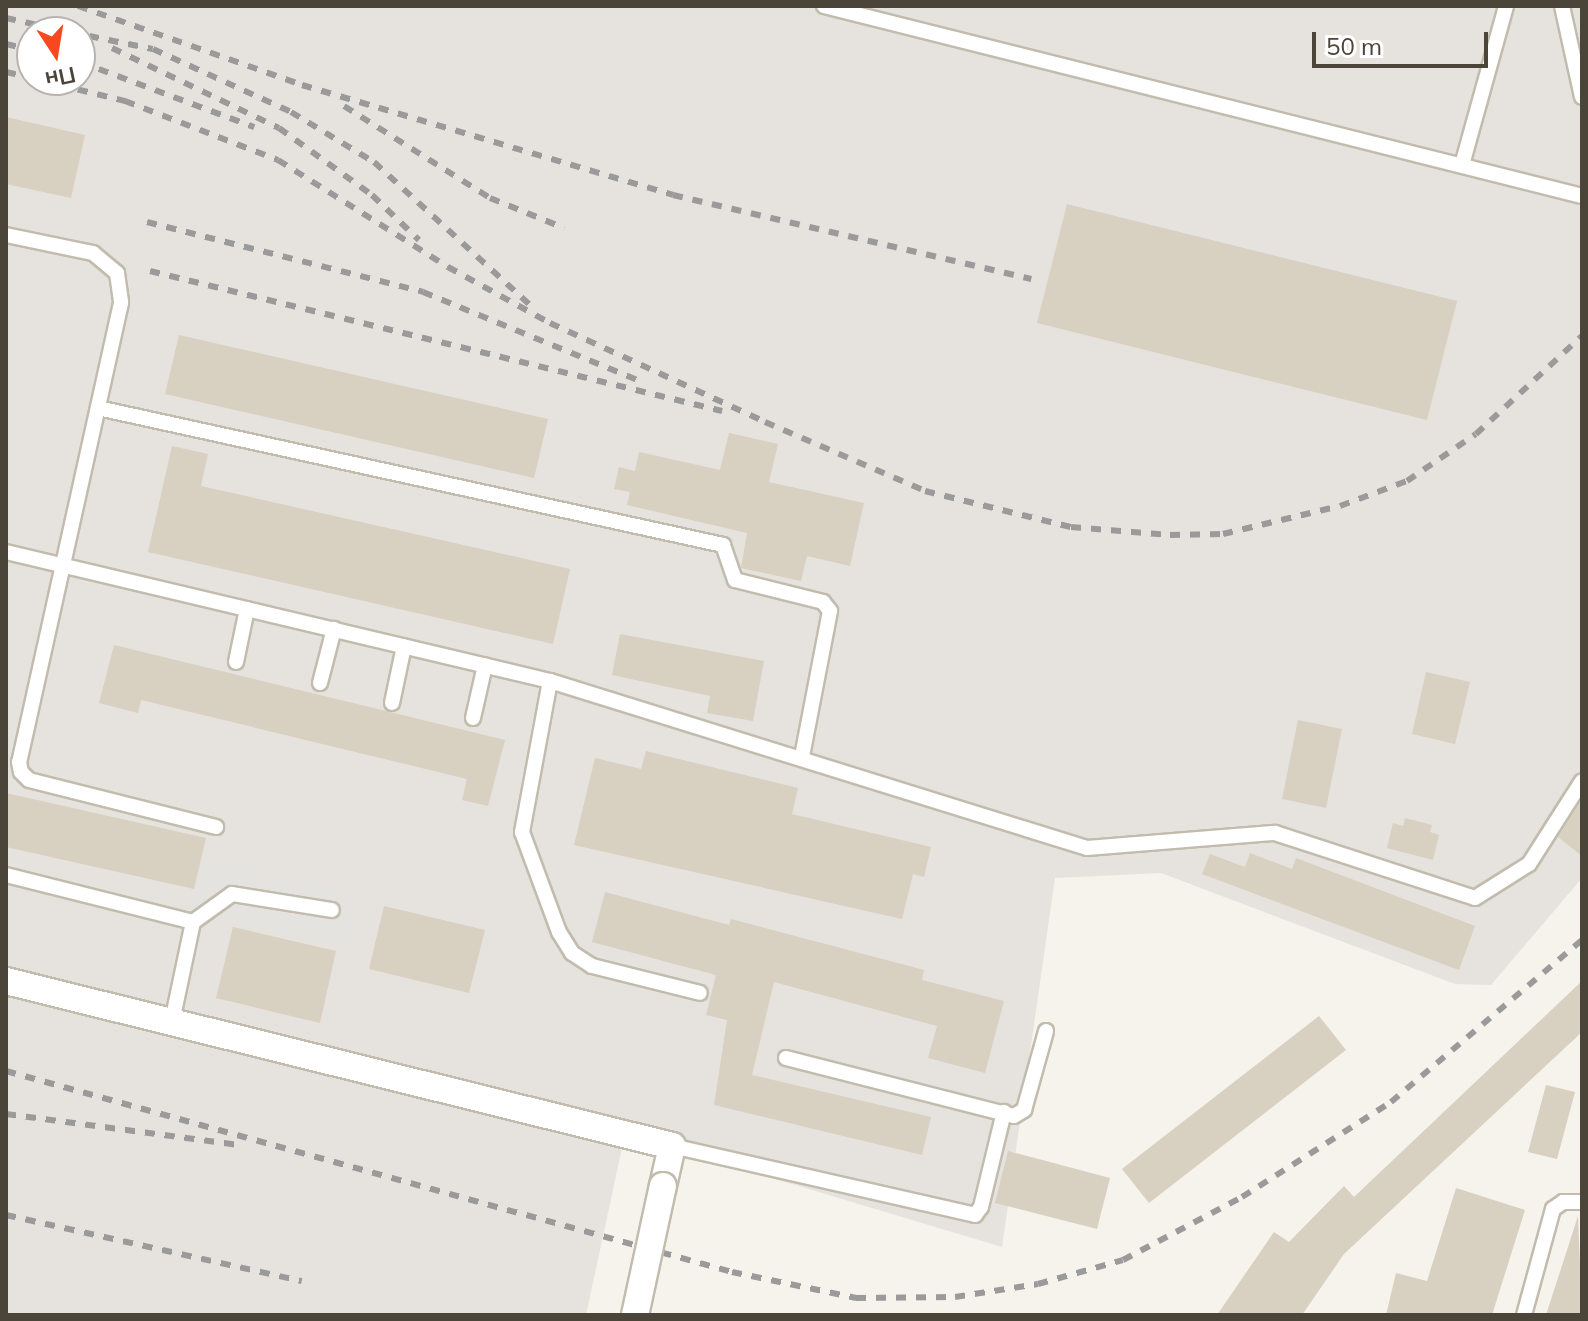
<!DOCTYPE html>
<meta charset="utf-8">
<style>
body{margin:0}
#map{position:relative;width:1588px;height:1321px;overflow:hidden;background:#f6f3ec;font-family:Mulish,sans-serif}
div>[style]{position:absolute}
.industrial>*{inset:0;background:#e6e2dd}
.parking>*{inset:0;background:#e5e3e0}
.building>*{inset:0;background:#d8d0c1}
.roads{filter:drop-shadow(2px 0 #c2bcae) drop-shadow(-2px 0 #c2bcae) drop-shadow(0 2px #c2bcae) drop-shadow(0 -2px #c2bcae)}
.service>*{height:14px;margin:-7px;padding:0 7px;transform-origin:7px;border-radius:7px;background:#fff}
.minor>*{height:26px;margin:-13px;padding:0 13px;transform-origin:13px;border-radius:13px;background:#fff}
.rail>*{height:6px;margin-top:-3px;transform-origin:0;background:repeating-linear-gradient(90deg,#9a9a9a 0 10px,transparent 0 20px)}
.bridges{filter:drop-shadow(2px 0 #c2bcae) drop-shadow(-2px 0 #c2bcae) drop-shadow(0 2px #c2bcae) drop-shadow(0 -2px #c2bcae)}
.minor-bridge>*{height:26px;margin:-13px;padding:0 13px;transform-origin:13px;border-radius:13px;background:#fff}
span{translate:-50% -50%;white-space:nowrap;text-align:center;line-height:1.15;-webkit-text-stroke:7px #fff;paint-order:stroke}
.frame{position:absolute;inset:0;border:8px solid #4b4439;pointer-events:none}
.north{position:absolute;left:16px;top:16px;width:80px;height:80px;box-sizing:border-box;background:#fff;border:2px solid #b7b4b0;border-radius:50%;rotate:168deg;font-size:22px;font-weight:700;line-height:32px;text-align:center;color:#4b4439}
.north::after{content:'';display:block;margin:auto;width:28px;height:36px;background:#f94820;clip-path:polygon(50% 0,100% 100%,50% 72%,0 100%)}
.scale{position:absolute;left:1312px;top:32px;width:176px;height:36px;box-sizing:border-box;border:4px solid #4b4439;border-top:0;padding-left:10px;font-size:24px;line-height:28px;white-space:nowrap;color:#4b4439;-webkit-text-stroke:6px #fff;paint-order:stroke}
</style>
<div id="map">
<div class="industrial">
<i style="clip-path:polygon(evenodd,6px 6px,1582px 6px,1582px 878px,1491px 985px,1455px 984px,1161px 873px,1055px 878px,1002px 1247px,625px 1134px,586px 1315px,6px 1315px,6px 6px,32px 32px,80px 32px,80px 80px,32px 80px,32px 32px)"></i>
</div>
<div class="parking">
<i style="clip-path:polygon(203px 854px,362px 892px,348px 948px,189px 911px)"></i>
</div>
<div class="building">
<i style="clip-path:polygon(6px 117px,85px 135px,71px 198px,6px 184px)"></i>
<i style="clip-path:polygon(1067px 204px,1457px 301px,1427px 420px,1037px 323px)"></i>
<i style="clip-path:polygon(179px 335px,548px 419px,534px 478px,165px 394px)"></i>
<i style="clip-path:polygon(729px 433px,778px 444px,769px 482px,864px 503px,850px 566px,807px 556px,801px 581px,741px 568px,747px 533px,627px 505px,630px 492px,614px 489px,619px 467px,635px 471px,639px 452px,720px 470px)"></i>
<i style="clip-path:polygon(172px 446px,208px 454px,201px 486px,570px 569px,553px 644px,148px 552px)"></i>
<i style="clip-path:polygon(620px 634px,764px 661px,753px 721px,707px 713px,710px 696px,612px 675px)"></i>
<i style="clip-path:polygon(114px 645px,505px 740px,488px 806px,462px 800px,467px 779px,141px 700px,138px 713px,99px 703px)"></i>
<i style="clip-path:polygon(1426px 672px,1470px 682px,1455px 744px,1412px 734px)"></i>
<i style="clip-path:polygon(1298px 720px,1342px 729px,1326px 808px,1282px 799px)"></i>
<i style="clip-path:polygon(646px 751px,798px 788px,792px 814px,931px 847px,924px 877px,913px 874px,902px 919px,574px 845px,595px 758px,641px 769px)"></i>
<i style="clip-path:polygon(6px 793px,206px 838px,194px 889px,6px 847px)"></i>
<i style="clip-path:polygon(1582px 800px,1582px 856px,1558px 837px)"></i>
<i style="clip-path:polygon(1405px 818px,1432px 825px,1430px 832px,1439px 835px,1433px 860px,1387px 848px,1393px 823px,1403px 826px)"></i>
<i style="clip-path:polygon(1250px 853px,1292px 869px,1296px 858px,1475px 926px,1459px 970px,1202px 874px,1210px 854px,1245px 867px)"></i>
<i style="clip-path:polygon(605px 892px,729px 925px,731px 919px,924px 970px,922px 980px,1004px 1001px,985px 1073px,928px 1058px,937px 1026px,774px 982px,752px 1075px,931px 1117px,922px 1155px,714px 1105px,727px 1020px,706px 1015px,716px 975px,592px 942px)"></i>
<i style="clip-path:polygon(384px 906px,485px 930px,469px 993px,369px 969px)"></i>
<i style="clip-path:polygon(233px 927px,336px 951px,320px 1023px,216px 998px)"></i>
<i style="clip-path:polygon(1582px 981px,1582px 1032px,1344px 1254px,1302px 1315px,1217px 1315px,1274px 1232px,1289px 1242px,1344px 1186px,1354px 1197px)"></i>
<i style="clip-path:polygon(1319px 1016px,1346px 1050px,1149px 1203px,1122px 1169px)"></i>
<i style="clip-path:polygon(1546px 1085px,1575px 1092px,1557px 1159px,1528px 1152px)"></i>
<i style="clip-path:polygon(1008px 1151px,1110px 1178px,1097px 1229px,995px 1203px)"></i>
<i style="clip-path:polygon(1456px 1188px,1525px 1210px,1492px 1315px,1386px 1315px,1396px 1273px,1427px 1281px)"></i>
<i style="clip-path:polygon(1578px 1216px,1582px 1315px,1546px 1315px)"></i>
</div>
<div class="roads">
<div class="service">
<i style="left:824px;top:6px;width:781px;rotate:14.07deg"></i>
<i style="left:1562px;top:6px;width:93px;rotate:77.6deg"></i>
<i style="left:1462px;top:165px;width:165px;rotate:-74.5deg"></i>
<i style="left:6px;top:235px;width:89px;rotate:11.7deg"></i>
<i style="left:93px;top:253px;width:31px;rotate:40deg"></i>
<i style="left:117px;top:273px;width:30px;rotate:82deg"></i>
<i style="left:121px;top:303px;width:470px;rotate:102.5deg"></i>
<i style="left:19px;top:762px;width:10px;rotate:79deg"></i>
<i style="left:21px;top:772px;width:11px;rotate:45deg"></i>
<i style="left:29px;top:780px;width:193px;rotate:14.1deg"></i>
<i style="left:98px;top:408px;width:640px;rotate:12.36deg"></i>
<i style="left:723px;top:545px;width:37px;rotate:71deg"></i>
<i style="left:735px;top:580px;width:91px;rotate:14deg"></i>
<i style="left:823px;top:602px;width:11px;rotate:52deg"></i>
<i style="left:830px;top:611px;width:148px;rotate:100.9deg"></i>
<i style="left:6px;top:552px;width:559px;rotate:13.34deg"></i>
<i style="left:550px;top:681px;width:562px;rotate:17.28deg"></i>
<i style="left:1087px;top:848px;width:189px;rotate:-4.6deg"></i>
<i style="left:1275px;top:833px;width:210px;rotate:18deg"></i>
<i style="left:1475px;top:898px;width:64px;rotate:-32.2deg"></i>
<i style="left:1529px;top:864px;width:98px;rotate:-57.4deg"></i>
<i style="left:236px;top:662px;width:54px;rotate:-78.3deg"></i>
<i style="left:550px;top:681px;width:154px;rotate:100.5deg"></i>
<i style="left:522px;top:832px;width:107px;rotate:69.7deg"></i>
<i style="left:559px;top:932px;width:25px;rotate:58deg"></i>
<i style="left:572px;top:953px;width:24px;rotate:33deg"></i>
<i style="left:592px;top:966px;width:111px;rotate:14deg"></i>
<i style="left:320px;top:683px;width:56px;rotate:-75.5deg"></i>
<i style="left:392px;top:703px;width:58px;rotate:-78.1deg"></i>
<i style="left:473px;top:718px;width:54px;rotate:-77.2deg"></i>
<i style="left:6px;top:875px;width:193px;rotate:14.1deg"></i>
<i style="left:193px;top:922px;width:102px;rotate:101.9deg"></i>
<i style="left:193px;top:922px;width:48px;rotate:-35.7deg"></i>
<i style="left:232px;top:894px;width:101px;rotate:9.1deg"></i>
<i style="left:786px;top:1058px;width:235px;rotate:14.3deg"></i>
<i style="left:1014px;top:1116px;width:12px;rotate:-31deg"></i>
<i style="left:1024px;top:1110px;width:82px;rotate:-74.4deg"></i>
<i style="left:672px;top:1146px;width:311px;rotate:12.8deg"></i>
<i style="left:975px;top:1215px;width:10px;rotate:-53deg"></i>
<i style="left:981px;top:1207px;width:98px;rotate:-76.4deg"></i>
<i style="left:1524px;top:1315px;width:110px;rotate:-74.7deg"></i>
<i style="left:1553px;top:1209px;width:12px;rotate:-35deg"></i>
<i style="left:1563px;top:1202px;width:19px"></i>
</div>
<div class="minor">
<i style="left:6px;top:981px;width:686px;rotate:13.91deg"></i>
<i style="left:672px;top:1146px;width:41px;rotate:102.7deg"></i>
</div>
</div>
<div class="rail">
<i style="left:78px;top:6px;width:238px;rotate:19.4deg"></i>
<i style="left:302px;top:85px;width:387px;rotate:16.5deg"></i>
<i style="left:673px;top:195px;width:368px;rotate:13.2deg"></i>
<i style="left:6px;top:18px;width:65px;rotate:12.5deg"></i>
<i style="left:89px;top:36px;width:65px;rotate:11.5deg"></i>
<i style="left:153px;top:49px;width:152px;rotate:24.5deg"></i>
<i style="left:291px;top:112px;width:97px;rotate:31.1deg"></i>
<i style="left:374px;top:162px;width:212px;rotate:42.5deg"></i>
<i style="left:6px;top:44px;width:27px;rotate:13deg"></i>
<i style="left:112px;top:48px;width:185px;rotate:25.6deg"></i>
<i style="left:279px;top:128px;width:115px;rotate:35.8deg"></i>
<i style="left:372px;top:195px;width:65px;rotate:43.8deg"></i>
<i style="left:80px;top:62px;width:186px;rotate:20.5deg"></i>
<i style="left:6px;top:72px;width:27px;rotate:13deg"></i>
<i style="left:39px;top:80px;width:89px;rotate:13.7deg"></i>
<i style="left:125px;top:101px;width:164px;rotate:21.1deg"></i>
<i style="left:278px;top:160px;width:201px;rotate:32.2deg"></i>
<i style="left:448px;top:267px;width:116px;rotate:28.8deg"></i>
<i style="left:550px;top:323px;width:237px;rotate:24.7deg"></i>
<i style="left:765px;top:422px;width:174px;rotate:23.3deg"></i>
<i style="left:925px;top:491px;width:150px;rotate:13.9deg"></i>
<i style="left:1071px;top:527px;width:99px;rotate:4.6deg"></i>
<i style="left:1170px;top:535px;width:53px;rotate:-1.1deg"></i>
<i style="left:1223px;top:534px;width:120px;rotate:-13.5deg"></i>
<i style="left:1340px;top:506px;width:72px;rotate:-20.5deg"></i>
<i style="left:1407px;top:481px;width:83px;rotate:-34.3deg"></i>
<i style="left:1476px;top:434px;width:144px;rotate:-42.8deg"></i>
<i style="left:344px;top:106px;width:173px;rotate:32.2deg"></i>
<i style="left:490px;top:198px;width:80px;rotate:22.1deg"></i>
<i style="left:147px;top:222px;width:285px;rotate:14.2deg"></i>
<i style="left:423px;top:292px;width:235px;rotate:22.3deg"></i>
<i style="left:150px;top:271px;width:589px;rotate:13.75deg"></i>
<i style="left:6px;top:1071px;width:753px;rotate:15.48deg"></i>
<i style="left:732px;top:1272px;width:127px;rotate:11.8deg"></i>
<i style="left:856px;top:1298px;width:99px;rotate:-0.6deg"></i>
<i style="left:955px;top:1297px;width:84px;rotate:-8.9deg"></i>
<i style="left:1038px;top:1284px;width:88px;rotate:-15.8deg"></i>
<i style="left:1123px;top:1260px;width:135px;rotate:-27.9deg"></i>
<i style="left:1242px;top:1197px;width:177px;rotate:-32.5deg"></i>
<i style="left:1391px;top:1102px;width:250px;rotate:-40.3deg"></i>
<i style="left:6px;top:1114px;width:235px;rotate:7.6deg"></i>
<i style="left:6px;top:1215px;width:303px;rotate:12.6deg"></i>
</div>
<div class="bridges">
<div class="minor-bridge">
<i style="left:635px;top:1315px;width:132px;rotate:-77.8deg"></i>
</div>
</div>
<div class="frame"></div>
<div class="north">Пн</div>
<div class="scale">50 m</div>
</div>
